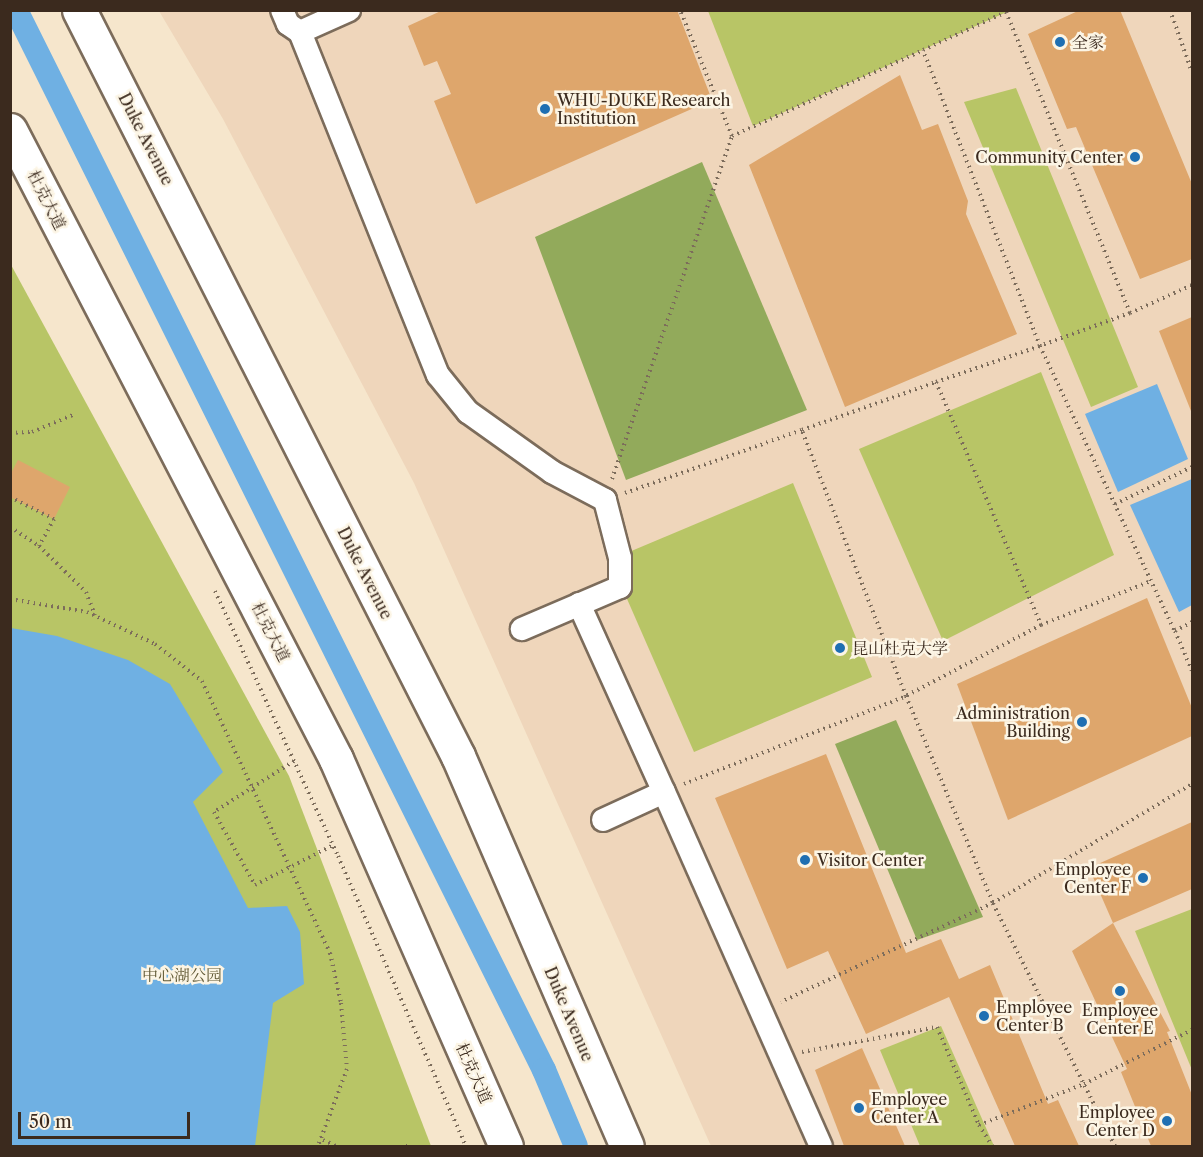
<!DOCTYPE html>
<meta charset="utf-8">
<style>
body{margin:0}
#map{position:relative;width:1203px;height:1157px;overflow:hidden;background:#f6e6cc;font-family:"Libre Caslon Text","Noto Serif SC",serif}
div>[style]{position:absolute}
.built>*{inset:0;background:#efd6bb}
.green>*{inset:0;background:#b8c566}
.forest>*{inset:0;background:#92aa5b}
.water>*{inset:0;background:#6fb0e3}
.canal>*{height:24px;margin:-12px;padding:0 12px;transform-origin:12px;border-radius:12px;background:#6fb0e3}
.building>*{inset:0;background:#dea66c}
.path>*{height:4px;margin-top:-2px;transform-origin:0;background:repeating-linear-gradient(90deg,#7c6c5b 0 1.5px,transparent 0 6px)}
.roads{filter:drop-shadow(2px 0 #7c6c5b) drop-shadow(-2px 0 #7c6c5b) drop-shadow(0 2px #7c6c5b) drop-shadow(0 -2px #7c6c5b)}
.street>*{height:22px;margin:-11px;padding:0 11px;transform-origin:11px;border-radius:11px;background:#fff}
.secondary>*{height:33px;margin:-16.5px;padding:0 16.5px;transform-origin:16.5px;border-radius:16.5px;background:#fff}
.dots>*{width:16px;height:16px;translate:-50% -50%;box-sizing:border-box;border:3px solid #fcf5e5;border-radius:50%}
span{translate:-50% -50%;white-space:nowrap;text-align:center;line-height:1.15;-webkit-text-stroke:5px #fcf5e5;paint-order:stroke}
.poi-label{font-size:16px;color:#3b2a1e}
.left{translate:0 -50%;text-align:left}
.right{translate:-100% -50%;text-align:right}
.street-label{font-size:16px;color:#3b2a1e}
.park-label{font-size:16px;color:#605834}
.frame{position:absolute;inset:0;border:12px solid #3b2a1e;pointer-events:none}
.scale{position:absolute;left:18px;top:1112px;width:172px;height:27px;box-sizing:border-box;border:3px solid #3b2a1e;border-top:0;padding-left:8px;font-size:18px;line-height:21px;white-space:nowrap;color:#3b2a1e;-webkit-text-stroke:4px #fcf5e5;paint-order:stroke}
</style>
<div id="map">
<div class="built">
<i style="clip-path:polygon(159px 11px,1192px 11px,1192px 1146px,711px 1146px,414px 483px,223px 119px)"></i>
</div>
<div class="green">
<i style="clip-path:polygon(708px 11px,1009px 11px,753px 126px)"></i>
<i style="clip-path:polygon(1016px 88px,1138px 387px,1091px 407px,964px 102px)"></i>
<i style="clip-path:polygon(10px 263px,289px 776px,431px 1146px,11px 1146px)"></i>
<i style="clip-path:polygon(1041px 372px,1114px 555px,943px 641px,859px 449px)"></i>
<i style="clip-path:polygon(793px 483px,872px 677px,694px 752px,610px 560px)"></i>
<i style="clip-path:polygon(1192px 909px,1192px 1070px,1135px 931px)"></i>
<i style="clip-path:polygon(941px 1026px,994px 1146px,920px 1146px,880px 1050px)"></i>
</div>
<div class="forest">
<i style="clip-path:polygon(702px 162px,807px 410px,626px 480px,535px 237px)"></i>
<i style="clip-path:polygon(896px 720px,983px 917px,917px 940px,835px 744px)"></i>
</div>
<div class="water">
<i style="clip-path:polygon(1157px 384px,1188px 459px,1118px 492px,1085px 414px)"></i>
<i style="clip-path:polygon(1192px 479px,1192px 605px,1179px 612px,1130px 505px)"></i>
<i style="clip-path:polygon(11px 628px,57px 636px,128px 660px,170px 684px,223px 772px,193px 802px,248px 908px,287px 906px,300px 932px,304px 984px,273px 1003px,255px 1146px,11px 1146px)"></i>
</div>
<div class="canal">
<i style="left:16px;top:10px;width:1184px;rotate:63.52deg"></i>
<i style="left:544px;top:1070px;width:82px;rotate:67.2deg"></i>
</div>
<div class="building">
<i style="clip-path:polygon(443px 10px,677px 10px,712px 100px,476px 204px,434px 101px,451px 94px,437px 61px,424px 66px,408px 26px)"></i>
<i style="clip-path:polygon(1080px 10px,1120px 10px,1192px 184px,1192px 259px,1140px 279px,1076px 127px,1067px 129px,1028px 34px)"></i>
<i style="clip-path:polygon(900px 75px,922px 130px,938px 124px,968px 201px,966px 214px,1017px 334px,845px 407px,749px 165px)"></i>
<i style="clip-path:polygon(1192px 317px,1192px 411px,1191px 411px,1159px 331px)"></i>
<i style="clip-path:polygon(18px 460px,70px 487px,54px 519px,10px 497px,10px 475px)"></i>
<i style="clip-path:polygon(1147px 598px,1192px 708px,1192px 736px,1008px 820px,957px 684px)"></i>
<i style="clip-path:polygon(826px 754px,906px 953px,941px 939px,959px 979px,990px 965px,1048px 1104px,1058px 1100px,1079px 1146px,1015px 1146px,949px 997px,866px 1034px,828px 951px,787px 969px,715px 798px)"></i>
<i style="clip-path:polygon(1192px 822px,1192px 889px,1113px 923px,1089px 868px)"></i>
<i style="clip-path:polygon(1113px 923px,1170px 1031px,1167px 1032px,1192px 1095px,1192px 1146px,1151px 1146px,1121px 1072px,1127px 1069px,1072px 951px)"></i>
<i style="clip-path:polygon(862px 1048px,905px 1146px,844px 1146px,815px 1070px)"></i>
</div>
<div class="path">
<i style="left:1170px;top:10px;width:66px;rotate:70.5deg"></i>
<i style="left:732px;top:136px;width:209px;rotate:-24.2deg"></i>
<i style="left:1130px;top:313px;width:96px;rotate:159.9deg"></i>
<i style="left:1040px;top:346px;width:315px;rotate:64.7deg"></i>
<i style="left:1175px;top:631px;width:19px;rotate:-28deg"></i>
<i style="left:936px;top:382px;width:110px;rotate:-19.1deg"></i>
<i style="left:1040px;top:346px;width:318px;rotate:-111.6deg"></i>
<i style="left:923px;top:50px;width:91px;rotate:-24.6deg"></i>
<i style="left:1006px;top:12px;width:326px;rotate:67.6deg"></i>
<i style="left:1130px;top:313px;width:68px;rotate:-24.3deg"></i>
<i style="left:10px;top:433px;width:22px;rotate:-3deg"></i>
<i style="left:32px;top:432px;width:47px;rotate:-22.7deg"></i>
<i style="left:612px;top:479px;width:363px;rotate:-70.7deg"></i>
<i style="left:732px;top:136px;width:136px;rotate:-112.4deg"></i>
<i style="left:625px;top:493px;width:188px;rotate:-19.6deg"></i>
<i style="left:10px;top:497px;width:49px;rotate:26.6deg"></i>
<i style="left:54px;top:519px;width:31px;rotate:119deg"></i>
<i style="left:1115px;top:504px;width:85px;rotate:-25.7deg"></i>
<i style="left:10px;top:527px;width:35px;rotate:33deg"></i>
<i style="left:39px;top:546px;width:66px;rotate:44.4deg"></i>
<i style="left:86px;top:592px;width:25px;rotate:69deg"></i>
<i style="left:215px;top:591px;width:292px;rotate:65.1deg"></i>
<i style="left:338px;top:856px;width:317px;rotate:66.2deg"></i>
<i style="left:10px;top:599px;width:78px;rotate:9.6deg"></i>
<i style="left:87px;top:612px;width:75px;rotate:25.2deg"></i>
<i style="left:155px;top:644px;width:60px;rotate:38.2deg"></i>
<i style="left:202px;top:681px;width:301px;rotate:64.8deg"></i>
<i style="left:330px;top:953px;width:51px;rotate:77.6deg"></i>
<i style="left:341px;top:1003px;width:66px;rotate:84.8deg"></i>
<i style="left:347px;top:1069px;width:82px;rotate:110.6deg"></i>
<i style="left:1041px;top:625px;width:118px;rotate:-21.8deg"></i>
<i style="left:1175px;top:631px;width:43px;rotate:67deg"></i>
<i style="left:294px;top:761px;width:95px;rotate:147.5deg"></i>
<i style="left:214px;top:812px;width:84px;rotate:60.7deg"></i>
<i style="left:255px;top:885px;width:88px;rotate:-27.1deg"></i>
<i style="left:684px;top:784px;width:239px;rotate:-21.6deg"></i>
<i style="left:906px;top:696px;width:286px;rotate:-111.4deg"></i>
<i style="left:802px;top:430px;width:142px;rotate:-19.7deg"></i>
<i style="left:936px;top:382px;width:265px;rotate:66.6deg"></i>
<i style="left:1041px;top:625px;width:153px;rotate:152.3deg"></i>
<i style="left:906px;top:696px;width:225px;rotate:67.2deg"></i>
<i style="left:993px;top:903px;width:234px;rotate:155deg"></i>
<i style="left:802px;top:1052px;width:137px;rotate:-10.5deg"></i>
<i style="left:937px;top:1027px;width:107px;rotate:66.8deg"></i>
<i style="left:979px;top:1125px;width:25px;rotate:58deg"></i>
<i style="left:979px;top:1125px;width:113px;rotate:-21.3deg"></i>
<i style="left:1084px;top:1084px;width:121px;rotate:-26.6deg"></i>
<i style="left:323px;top:1140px;width:14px;rotate:25deg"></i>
<i style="left:406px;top:1146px;width:3px"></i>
<i style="left:1115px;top:1146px;width:272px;rotate:-116.7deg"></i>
<i style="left:993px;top:903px;width:232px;rotate:-30.9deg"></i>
</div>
<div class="roads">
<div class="street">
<i style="left:282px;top:10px;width:15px;rotate:67deg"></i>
<i style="left:288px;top:24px;width:14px;rotate:34deg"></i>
<i style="left:300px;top:32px;width:54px;rotate:-24.2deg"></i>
<i style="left:300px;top:32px;width:370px;rotate:68.1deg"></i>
<i style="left:438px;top:375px;width:48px;rotate:51deg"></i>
<i style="left:468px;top:412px;width:103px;rotate:35.5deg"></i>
<i style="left:552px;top:472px;width:60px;rotate:27.8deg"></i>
<i style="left:605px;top:500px;width:60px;rotate:75.5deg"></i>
<i style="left:620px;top:558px;width:29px;rotate:90deg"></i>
<i style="left:620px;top:587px;width:107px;rotate:156.8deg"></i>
<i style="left:579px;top:604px;width:206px;rotate:65.7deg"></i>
<i style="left:603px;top:820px;width:67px;rotate:-24.7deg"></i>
<i style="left:664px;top:792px;width:387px;rotate:66.1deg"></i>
</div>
<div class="secondary">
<i style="left:79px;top:10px;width:837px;rotate:63.07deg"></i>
<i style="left:458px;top:756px;width:425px;rotate:66.6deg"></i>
<i style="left:10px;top:130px;width:708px;rotate:62.6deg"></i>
<i style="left:336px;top:759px;width:423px;rotate:66.3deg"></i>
</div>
</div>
<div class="dots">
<i style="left:1060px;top:42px;background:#1f6fb2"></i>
<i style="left:545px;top:109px;background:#1f6fb2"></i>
<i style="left:1135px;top:157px;background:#1f6fb2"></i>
<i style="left:840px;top:648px;background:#1f6fb2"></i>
<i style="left:1082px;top:722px;background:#1f6fb2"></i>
<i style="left:805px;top:860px;background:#1f6fb2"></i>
<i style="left:1143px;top:878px;background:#1f6fb2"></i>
<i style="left:1120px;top:991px;background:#1f6fb2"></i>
<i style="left:984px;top:1016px;background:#1f6fb2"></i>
<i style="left:859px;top:1108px;background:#1f6fb2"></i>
<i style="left:1167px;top:1121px;background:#1f6fb2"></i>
</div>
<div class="poi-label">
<span class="left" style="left:1072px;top:42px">全家</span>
<span class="left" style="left:557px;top:109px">WHU-DUKE Research<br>Institution</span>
<span class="right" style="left:1123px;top:157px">Community Center</span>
<span class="left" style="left:852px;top:648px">昆山杜克大学</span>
<span class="right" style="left:1070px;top:722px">Administration<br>Building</span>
<span class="left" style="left:817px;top:860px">Visitor Center</span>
<span class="right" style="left:1131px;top:878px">Employee<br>Center F</span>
<span class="left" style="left:996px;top:1016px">Employee<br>Center B</span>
<span style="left:1120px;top:1019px">Employee<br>Center E</span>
<span class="left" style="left:871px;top:1108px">Employee<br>Center A</span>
<span class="right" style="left:1155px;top:1121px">Employee<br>Center D</span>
</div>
<div class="street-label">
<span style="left:146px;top:139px;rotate:63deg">Duke Avenue</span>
<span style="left:47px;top:200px;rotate:63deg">杜克大道</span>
<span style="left:365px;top:573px;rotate:63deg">Duke Avenue</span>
<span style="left:271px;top:632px;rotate:63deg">杜克大道</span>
<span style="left:569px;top:1014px;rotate:67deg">Duke Avenue</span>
<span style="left:474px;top:1073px;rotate:66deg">杜克大道</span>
</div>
<div class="park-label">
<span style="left:182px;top:975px">中心湖公园</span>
</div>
<div class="frame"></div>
<div class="scale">50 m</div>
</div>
